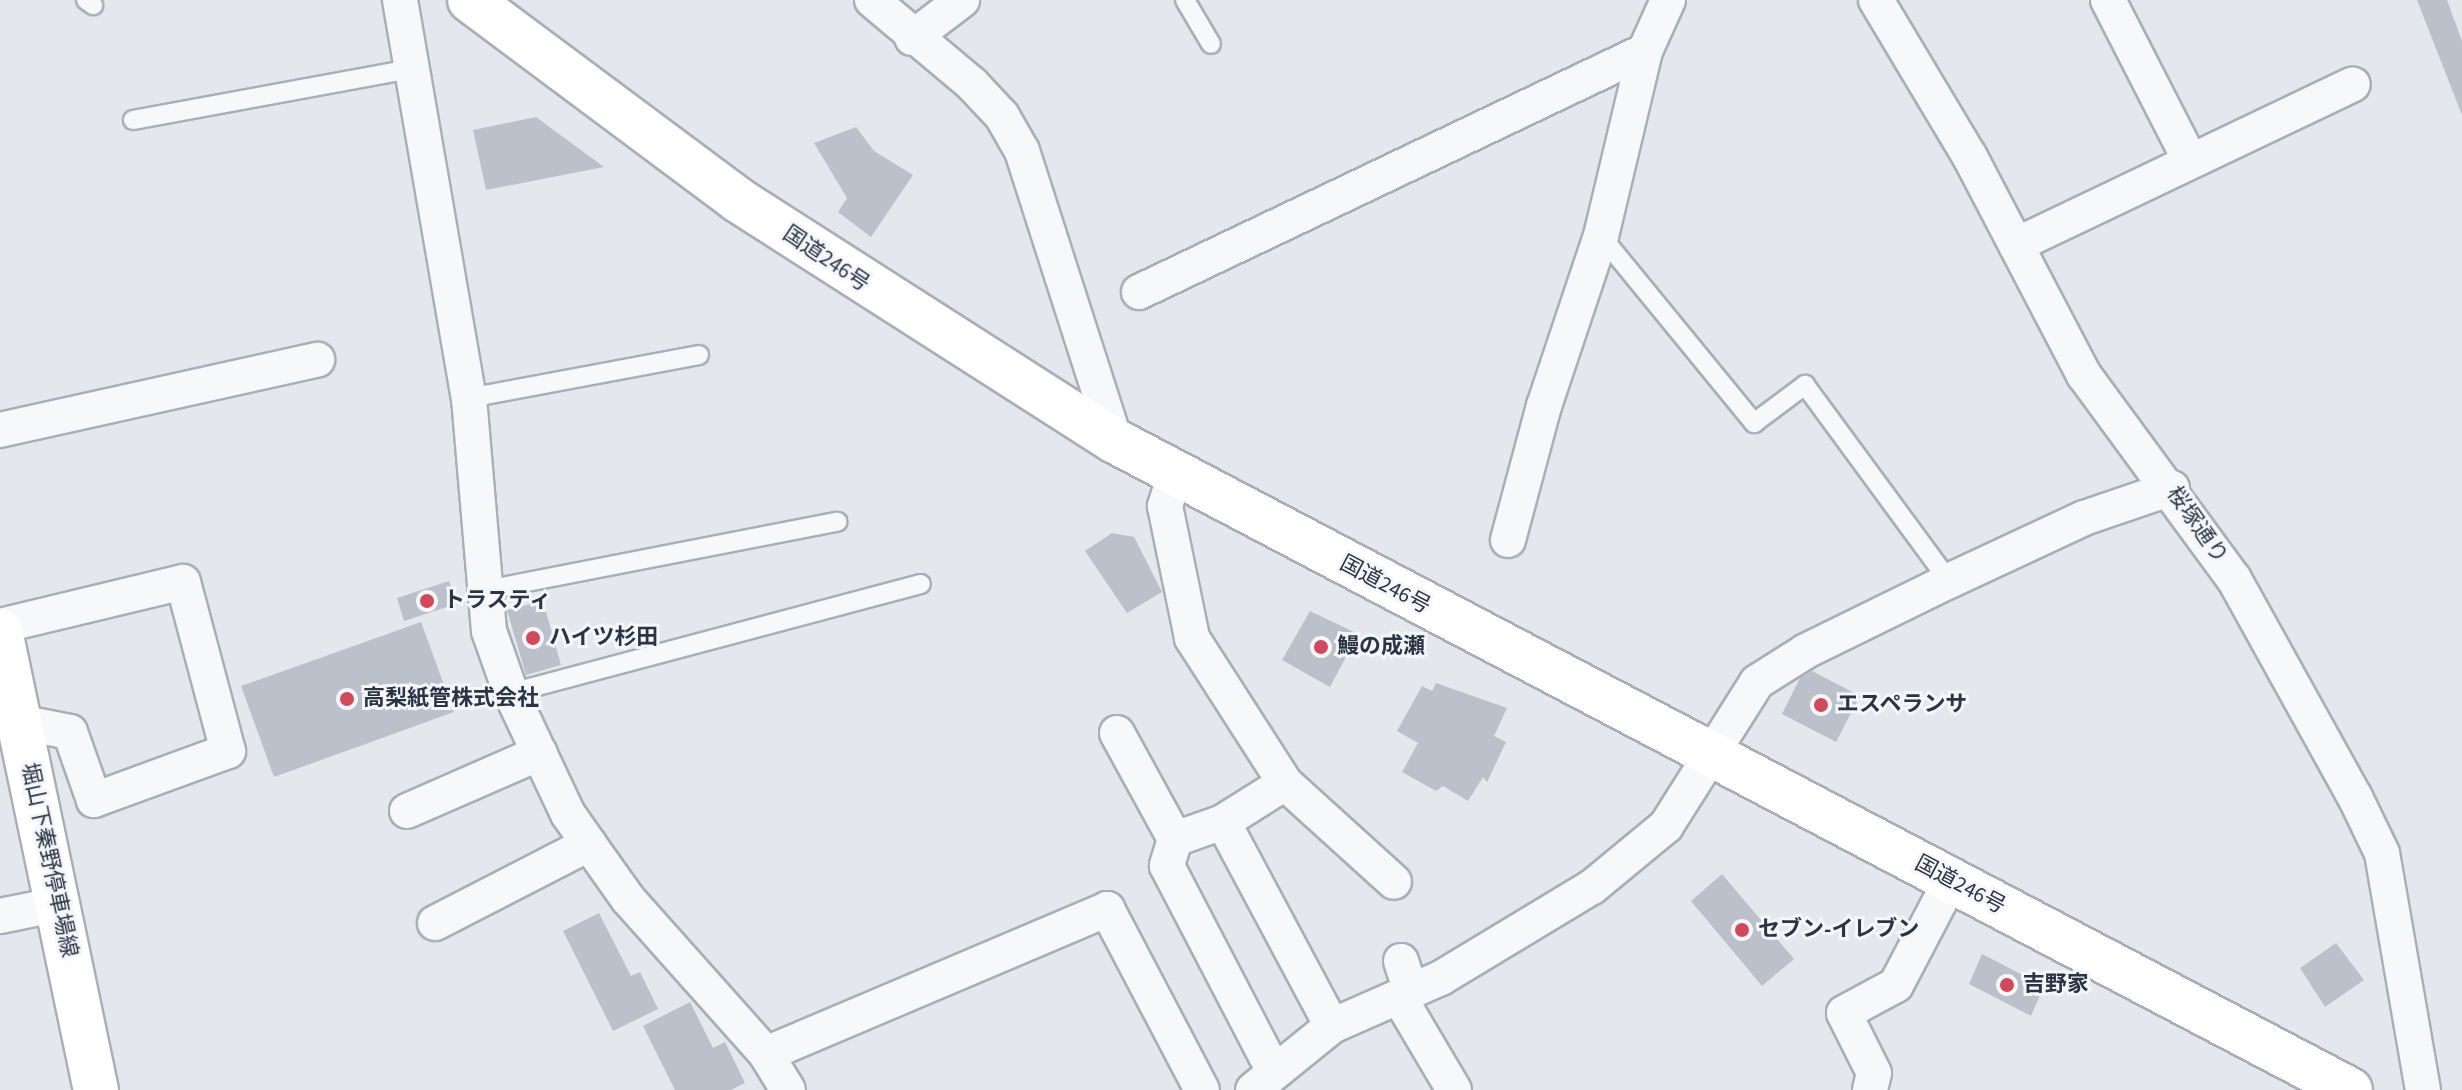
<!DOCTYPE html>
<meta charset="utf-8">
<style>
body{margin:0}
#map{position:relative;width:2462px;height:1090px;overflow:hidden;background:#e4e7ec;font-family:"Source Sans 3","Noto Sans JP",sans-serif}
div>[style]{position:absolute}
.building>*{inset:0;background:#bbc0ca}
.roads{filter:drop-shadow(2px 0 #a9aeb7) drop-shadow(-2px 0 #a9aeb7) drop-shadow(0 2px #a9aeb7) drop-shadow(0 -2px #a9aeb7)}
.service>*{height:18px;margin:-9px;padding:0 9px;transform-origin:9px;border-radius:9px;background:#f7f8fa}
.minor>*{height:34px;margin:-17px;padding:0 17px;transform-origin:17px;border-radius:17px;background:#f7f8fa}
.secondary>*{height:44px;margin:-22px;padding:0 22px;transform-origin:22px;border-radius:22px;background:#fff}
.trunk>*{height:44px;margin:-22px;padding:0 22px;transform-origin:22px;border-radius:22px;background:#fff}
.dots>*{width:22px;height:22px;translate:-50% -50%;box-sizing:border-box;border:4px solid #f4f6f9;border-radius:50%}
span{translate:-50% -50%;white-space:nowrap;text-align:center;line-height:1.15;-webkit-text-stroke:6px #f4f6f9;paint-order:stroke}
.street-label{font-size:22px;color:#2b3445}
.poi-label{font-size:22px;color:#2b3445;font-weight:700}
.left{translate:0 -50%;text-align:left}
</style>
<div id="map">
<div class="building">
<i style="clip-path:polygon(2417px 0,2447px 0,2462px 41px,2462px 115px)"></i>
<i style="clip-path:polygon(536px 117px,604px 167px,486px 190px,473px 130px)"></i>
<i style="clip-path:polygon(856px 127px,874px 151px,913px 175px,871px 237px,838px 212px,847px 198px,814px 143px)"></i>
<i style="clip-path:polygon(1112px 533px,1134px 537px,1162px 592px,1127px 613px,1085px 551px)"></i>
<i style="clip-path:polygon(449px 581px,456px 604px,404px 621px,397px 598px)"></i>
<i style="clip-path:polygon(543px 601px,561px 665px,526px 675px,507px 610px)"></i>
<i style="clip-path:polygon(1310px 611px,1358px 634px,1330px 687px,1282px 660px)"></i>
<i style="clip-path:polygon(421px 622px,454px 712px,274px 777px,241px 686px)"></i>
<i style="clip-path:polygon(1812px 671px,1860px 696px,1836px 742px,1782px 714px,1800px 678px)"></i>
<i style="clip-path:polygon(1436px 683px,1507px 708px,1494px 736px,1506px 742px,1487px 782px,1483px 777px,1468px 801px,1443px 786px,1436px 791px,1402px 772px,1418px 743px,1397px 731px,1422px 686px,1432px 691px)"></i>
<i style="clip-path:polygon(1722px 874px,1794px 959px,1762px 986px,1691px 901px)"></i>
<i style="clip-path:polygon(599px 913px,631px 976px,640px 972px,658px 1009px,613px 1031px,563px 931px)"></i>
<i style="clip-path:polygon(2336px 943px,2364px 980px,2325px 1007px,2300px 968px)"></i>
<i style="clip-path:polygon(1982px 954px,2044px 986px,2031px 1016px,1969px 984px)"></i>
<i style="clip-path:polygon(690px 1002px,713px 1048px,725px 1042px,745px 1083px,731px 1090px,675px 1090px,643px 1026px)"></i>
</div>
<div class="roads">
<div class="service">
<i style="left:86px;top:0;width:9px;rotate:36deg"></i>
<i style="left:1185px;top:0;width:51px;rotate:59.4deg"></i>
<i style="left:133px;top:120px;width:282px;rotate:-10.4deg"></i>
<i style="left:1601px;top:236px;width:242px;rotate:50.7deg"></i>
<i style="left:1754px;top:423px;width:64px;rotate:-36.7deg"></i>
<i style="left:1805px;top:385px;width:243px;rotate:53.7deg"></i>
<i style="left:469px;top:398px;width:234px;rotate:-10.6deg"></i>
<i style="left:486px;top:590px;width:358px;rotate:-11deg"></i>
<i style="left:511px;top:693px;width:424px;rotate:-14.9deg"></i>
</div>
<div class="minor">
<i style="left:400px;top:0;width:404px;rotate:80.2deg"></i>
<i style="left:469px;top:398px;width:234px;rotate:85.1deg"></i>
<i style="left:489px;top:631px;width:66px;rotate:70.5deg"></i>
<i style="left:511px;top:693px;width:134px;rotate:64.8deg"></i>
<i style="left:568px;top:814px;width:37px;rotate:55deg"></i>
<i style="left:589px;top:844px;width:67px;rotate:54.7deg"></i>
<i style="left:628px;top:899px;width:208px;rotate:48.3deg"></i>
<i style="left:766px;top:1054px;width:42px;rotate:58.6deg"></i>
<i style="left:872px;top:0;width:131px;rotate:40deg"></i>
<i style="left:972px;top:84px;width:44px;rotate:46.8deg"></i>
<i style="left:1002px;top:116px;width:40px;rotate:60.3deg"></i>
<i style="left:1022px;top:151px;width:305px;rotate:72.2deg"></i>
<i style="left:1876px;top:0;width:183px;rotate:59.1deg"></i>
<i style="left:1970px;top:157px;width:246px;rotate:62.4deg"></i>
<i style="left:2084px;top:375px;width:253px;rotate:53.7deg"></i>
<i style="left:2234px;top:579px;width:249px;rotate:61deg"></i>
<i style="left:2355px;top:797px;width:62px;rotate:64.3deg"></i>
<i style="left:2382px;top:853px;width:241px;rotate:80.2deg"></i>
<i style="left:2108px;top:0;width:180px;rotate:62.9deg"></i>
<i style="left:912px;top:38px;width:63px;rotate:-37.2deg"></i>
<i style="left:2016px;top:245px;width:373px;rotate:-25.5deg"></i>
<i style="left:1139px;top:292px;width:560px;rotate:-25.47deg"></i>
<i style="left:0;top:430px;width:325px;rotate:-12.5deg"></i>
<i style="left:1175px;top:475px;width:33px;rotate:108deg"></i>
<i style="left:1165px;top:506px;width:135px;rotate:78.4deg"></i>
<i style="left:1192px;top:638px;width:172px;rotate:57.3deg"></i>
<i style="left:1285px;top:783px;width:147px;rotate:42.2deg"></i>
<i style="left:1508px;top:540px;width:139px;rotate:-75deg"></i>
<i style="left:1544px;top:406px;width:179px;rotate:-71.5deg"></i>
<i style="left:1601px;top:236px;width:190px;rotate:-76.6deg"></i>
<i style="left:1645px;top:51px;width:56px;rotate:-65.7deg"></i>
<i style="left:0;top:626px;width:188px;rotate:-13.5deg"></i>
<i style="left:183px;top:582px;width:175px;rotate:75.1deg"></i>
<i style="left:228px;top:751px;width:143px;rotate:159.9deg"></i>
<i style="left:94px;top:800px;width:72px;rotate:-109.4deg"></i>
<i style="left:70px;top:732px;width:52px;rotate:-168.9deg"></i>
<i style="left:1117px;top:733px;width:121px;rotate:61.3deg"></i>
<i style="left:1175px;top:839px;width:28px;rotate:107deg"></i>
<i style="left:1167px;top:866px;width:230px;rotate:62.5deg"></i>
<i style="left:407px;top:811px;width:145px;rotate:-23.6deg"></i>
<i style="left:1223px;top:822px;width:231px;rotate:61.9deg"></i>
<i style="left:1175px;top:839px;width:51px;rotate:-19.5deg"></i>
<i style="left:1223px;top:822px;width:73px;rotate:-32.2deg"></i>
<i style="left:0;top:916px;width:60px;rotate:-11.5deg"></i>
<i style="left:435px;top:923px;width:173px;rotate:-27.2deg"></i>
<i style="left:1401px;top:961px;width:33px;rotate:72deg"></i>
<i style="left:1399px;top:997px;width:108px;rotate:59.4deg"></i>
<i style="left:766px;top:1054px;width:371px;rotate:-23deg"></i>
<i style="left:1107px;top:909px;width:204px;rotate:62.3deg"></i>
<i style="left:1253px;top:1090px;width:102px;rotate:-39deg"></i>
<i style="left:1332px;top:1026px;width:119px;rotate:-23.8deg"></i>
<i style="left:1441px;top:978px;width:176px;rotate:-31.1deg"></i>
<i style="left:1592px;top:887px;width:96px;rotate:-39.5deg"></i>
<i style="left:1666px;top:826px;width:170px;rotate:-57.7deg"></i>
<i style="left:1757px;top:682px;width:58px;rotate:-32.3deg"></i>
<i style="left:1806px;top:651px;width:159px;rotate:-26.1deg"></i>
<i style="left:1949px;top:581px;width:149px;rotate:-25deg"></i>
<i style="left:2084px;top:518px;width:93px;rotate:-18.8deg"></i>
<i style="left:1870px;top:1090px;width:17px;rotate:-77deg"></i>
<i style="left:1874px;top:1073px;width:67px;rotate:-116.6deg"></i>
<i style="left:1844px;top:1013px;width:59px;rotate:-28.3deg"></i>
<i style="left:1896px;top:985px;width:119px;rotate:-62.4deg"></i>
</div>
<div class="secondary">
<i style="left:0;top:631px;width:469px;rotate:78.2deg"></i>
</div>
<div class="trunk">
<i style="left:470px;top:0;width:334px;rotate:36.7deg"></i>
<i style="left:738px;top:200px;width:447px;rotate:32.6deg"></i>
<i style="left:1115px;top:441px;width:1395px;rotate:27.72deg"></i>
</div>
</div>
<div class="dots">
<i style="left:427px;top:601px;background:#d1495b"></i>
<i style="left:533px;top:638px;background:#d1495b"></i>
<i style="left:1321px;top:647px;background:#d1495b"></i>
<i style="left:347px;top:699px;background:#d1495b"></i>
<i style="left:1821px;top:705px;background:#d1495b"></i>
<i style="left:1742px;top:930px;background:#d1495b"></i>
<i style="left:2007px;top:985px;background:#d1495b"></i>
</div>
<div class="street-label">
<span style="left:826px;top:259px;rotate:34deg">国道246号</span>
<span style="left:2197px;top:525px;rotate:55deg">桜塚通り</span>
<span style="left:1385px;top:585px;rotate:28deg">国道246号</span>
<span style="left:49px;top:860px;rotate:78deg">堀山下秦野停車場線</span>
<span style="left:1960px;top:885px;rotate:28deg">国道246号</span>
</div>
<div class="poi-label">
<span class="left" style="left:443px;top:601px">トラスティ</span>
<span class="left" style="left:549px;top:638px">ハイツ杉田</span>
<span class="left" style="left:1337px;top:647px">鰻の成瀬</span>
<span class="left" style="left:363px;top:699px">高梨紙管株式会社</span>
<span class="left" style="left:1837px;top:705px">エスペランサ</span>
<span class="left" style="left:1758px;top:930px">セブン-イレブン</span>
<span class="left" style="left:2023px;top:985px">吉野家</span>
</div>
</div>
